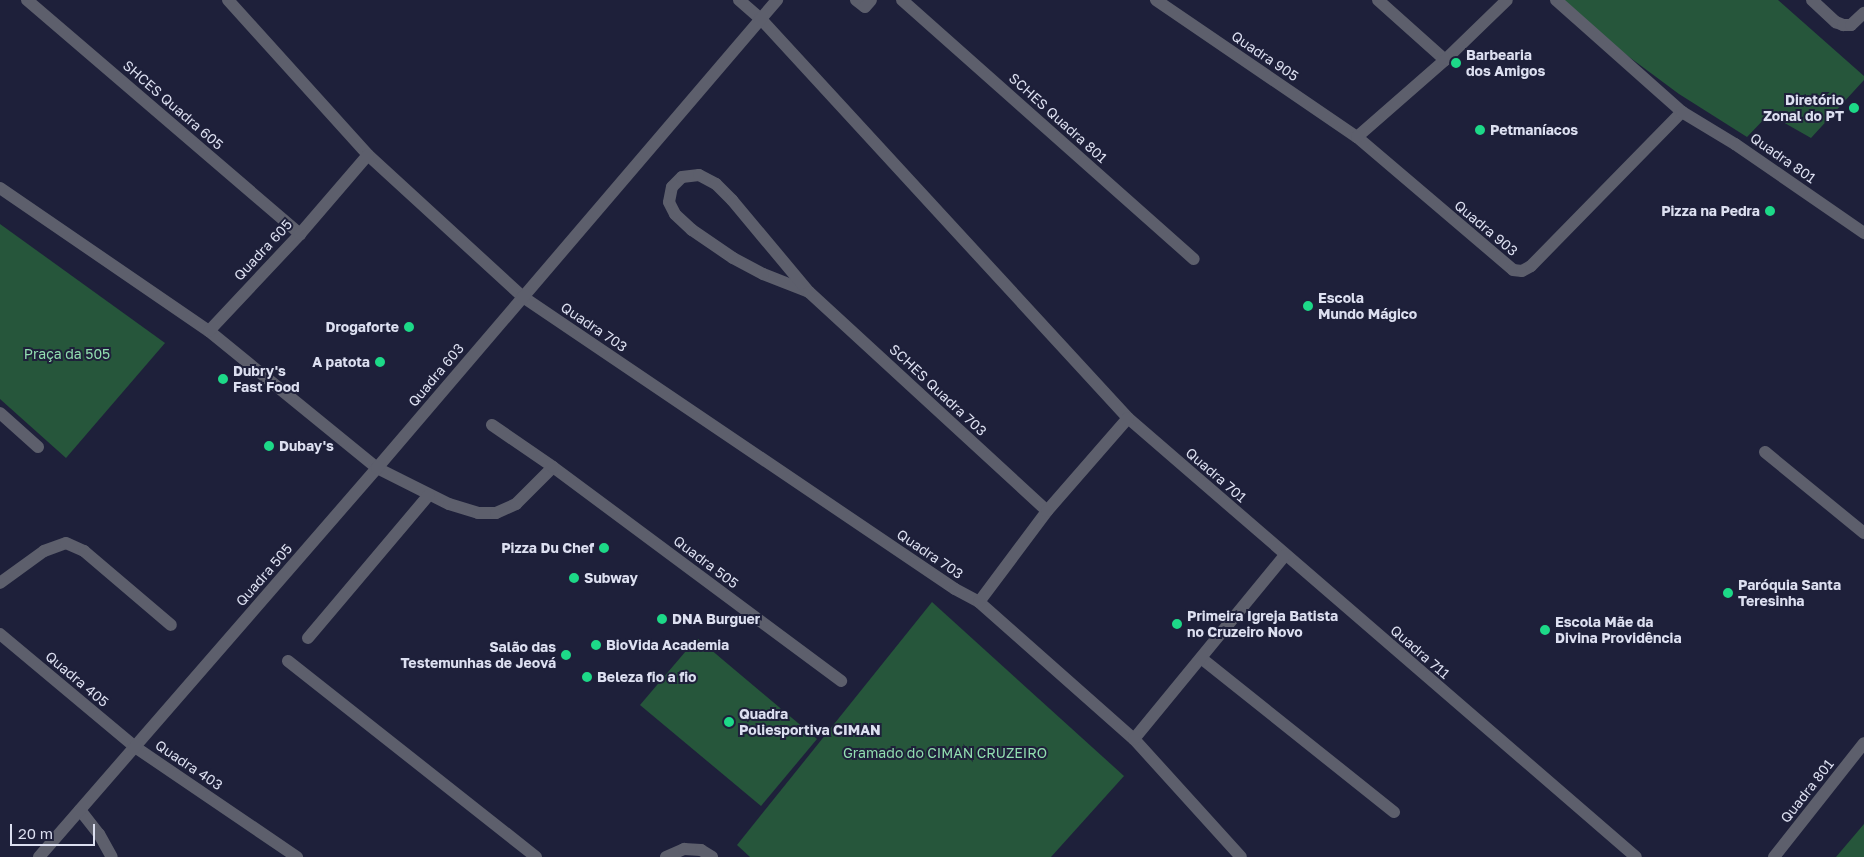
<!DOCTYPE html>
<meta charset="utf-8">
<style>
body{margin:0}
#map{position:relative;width:1864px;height:857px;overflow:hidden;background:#1e203a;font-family:"Golos Text",sans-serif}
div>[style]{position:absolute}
.green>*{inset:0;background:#26563b}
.lane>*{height:12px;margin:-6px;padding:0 6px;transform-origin:6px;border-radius:6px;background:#5d5f6c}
.street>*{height:12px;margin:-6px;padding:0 6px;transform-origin:6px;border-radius:6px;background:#5d5f6c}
.dots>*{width:14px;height:14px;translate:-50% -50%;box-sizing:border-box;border:2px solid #1e203a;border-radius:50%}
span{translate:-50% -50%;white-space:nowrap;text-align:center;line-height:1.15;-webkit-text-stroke:4px #1e203a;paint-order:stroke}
.poi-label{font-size:14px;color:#dcdff0;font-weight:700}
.left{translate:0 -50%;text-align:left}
.right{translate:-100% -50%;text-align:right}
.street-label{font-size:14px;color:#dcdff0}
.park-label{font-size:14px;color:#91deb0}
.scale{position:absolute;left:10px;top:824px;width:85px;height:22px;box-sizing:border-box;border:2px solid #dcdff0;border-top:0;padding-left:6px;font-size:15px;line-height:18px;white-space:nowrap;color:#dcdff0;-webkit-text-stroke:4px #1e203a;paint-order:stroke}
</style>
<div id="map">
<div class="green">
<i style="clip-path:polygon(1563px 0,1778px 0,1864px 76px,1864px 80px,1811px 138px,1769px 114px,1747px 137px,1679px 94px,1613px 45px)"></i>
<i style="clip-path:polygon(0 224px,165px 343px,66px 458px,0 399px)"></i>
<i style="clip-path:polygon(932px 602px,1124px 776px,1051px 857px,750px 857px,737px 845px)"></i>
<i style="clip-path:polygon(697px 638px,817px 739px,761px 806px,640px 705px)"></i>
<i style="clip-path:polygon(1864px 824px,1864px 857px,1836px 857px)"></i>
</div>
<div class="lane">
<i style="left:1812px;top:0;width:33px;rotate:43deg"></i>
<i style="left:1836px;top:22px;width:8px;rotate:23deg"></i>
<i style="left:1843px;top:25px;width:8px"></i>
<i style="left:1851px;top:25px;width:18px;rotate:-43deg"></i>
<i style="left:0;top:583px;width:54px;rotate:-36deg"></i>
<i style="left:44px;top:551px;width:23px;rotate:-20deg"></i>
<i style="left:66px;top:543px;width:20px;rotate:24deg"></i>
<i style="left:84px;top:551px;width:114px;rotate:40.4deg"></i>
</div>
<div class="street">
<i style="left:27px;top:0;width:360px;rotate:40.6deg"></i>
<i style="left:228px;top:0;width:209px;rotate:47.9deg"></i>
<i style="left:368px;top:155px;width:210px;rotate:42.5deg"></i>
<i style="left:523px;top:297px;width:521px;rotate:34.06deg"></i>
<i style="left:955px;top:589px;width:27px;rotate:28deg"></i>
<i style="left:979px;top:602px;width:207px;rotate:41.5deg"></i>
<i style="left:1134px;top:739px;width:159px;rotate:47.8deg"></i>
<i style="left:739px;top:0;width:28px;rotate:41deg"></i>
<i style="left:760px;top:18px;width:544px;rotate:47.39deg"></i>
<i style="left:1128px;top:418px;width:671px;rotate:40.83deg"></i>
<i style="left:856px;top:0;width:11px;rotate:38deg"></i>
<i style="left:865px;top:7px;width:9px;rotate:-49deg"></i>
<i style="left:902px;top:0;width:390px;rotate:41.6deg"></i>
<i style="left:1156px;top:0;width:243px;rotate:34.3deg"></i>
<i style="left:1357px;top:137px;width:205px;rotate:40.4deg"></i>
<i style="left:1513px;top:270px;width:9px;rotate:6deg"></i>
<i style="left:1522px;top:271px;width:10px;rotate:-29deg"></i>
<i style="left:1531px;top:266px;width:216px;rotate:-45.6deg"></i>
<i style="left:1378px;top:0;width:90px;rotate:41.8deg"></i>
<i style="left:1556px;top:0;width:169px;rotate:41.6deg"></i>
<i style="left:1682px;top:112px;width:62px;rotate:31.1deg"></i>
<i style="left:1735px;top:144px;width:157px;rotate:34.6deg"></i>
<i style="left:1357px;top:137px;width:117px;rotate:-41.2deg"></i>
<i style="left:1445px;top:60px;width:86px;rotate:-44.1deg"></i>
<i style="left:0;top:188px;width:253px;rotate:34.4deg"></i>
<i style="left:209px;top:331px;width:217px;rotate:39.2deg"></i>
<i style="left:377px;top:468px;width:80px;rotate:26.6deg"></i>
<i style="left:449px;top:504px;width:30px;rotate:17deg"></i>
<i style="left:478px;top:513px;width:18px"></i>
<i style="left:496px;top:513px;width:22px;rotate:-24deg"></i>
<i style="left:516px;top:504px;width:52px;rotate:-45deg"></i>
<i style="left:553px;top:467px;width:359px;rotate:36.6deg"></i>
<i style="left:809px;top:292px;width:49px;rotate:-158.6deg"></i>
<i style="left:763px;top:274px;width:34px;rotate:-152deg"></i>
<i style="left:733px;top:258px;width:50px;rotate:-145.7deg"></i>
<i style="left:692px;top:230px;width:23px;rotate:-137deg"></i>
<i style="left:675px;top:214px;width:13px;rotate:-117deg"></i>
<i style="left:669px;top:202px;width:15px;rotate:-79deg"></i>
<i style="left:672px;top:187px;width:14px;rotate:-45deg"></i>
<i style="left:682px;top:177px;width:17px;rotate:-7deg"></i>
<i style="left:699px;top:175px;width:19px;rotate:28deg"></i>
<i style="left:716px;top:184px;width:23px;rotate:45deg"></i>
<i style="left:732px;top:200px;width:120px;rotate:50.1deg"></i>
<i style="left:809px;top:292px;width:323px;rotate:42.6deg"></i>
<i style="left:209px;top:331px;width:133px;rotate:-46.8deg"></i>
<i style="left:300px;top:234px;width:104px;rotate:-49.3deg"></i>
<i style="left:0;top:413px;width:51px;rotate:41.8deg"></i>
<i style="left:492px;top:425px;width:74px;rotate:34.5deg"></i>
<i style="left:1765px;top:452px;width:128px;rotate:39.3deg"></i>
<i style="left:979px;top:602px;width:114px;rotate:-53.2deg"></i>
<i style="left:1047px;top:511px;width:123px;rotate:-48.9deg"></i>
<i style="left:0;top:634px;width:176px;rotate:39.9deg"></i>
<i style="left:135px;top:747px;width:196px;rotate:34.2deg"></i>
<i style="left:308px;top:638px;width:187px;rotate:-49.8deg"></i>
<i style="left:1201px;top:658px;width:247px;rotate:38.6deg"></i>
<i style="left:288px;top:661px;width:316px;rotate:38.3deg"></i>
<i style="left:1134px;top:739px;width:238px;rotate:-50.6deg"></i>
<i style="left:80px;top:810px;width:31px;rotate:52deg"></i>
<i style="left:99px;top:834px;width:26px;rotate:61deg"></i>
<i style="left:39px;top:857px;width:515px;rotate:-49.01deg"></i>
<i style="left:377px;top:468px;width:616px;rotate:-49.48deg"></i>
<i style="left:666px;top:857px;width:20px;rotate:-24deg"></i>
<i style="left:684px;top:849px;width:17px;rotate:3deg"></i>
<i style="left:701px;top:850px;width:13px;rotate:32deg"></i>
<i style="left:1774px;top:857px;width:145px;rotate:-51.7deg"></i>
</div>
<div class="dots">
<i style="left:1456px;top:63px;background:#1dd988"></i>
<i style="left:1854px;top:108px;background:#1dd988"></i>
<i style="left:1480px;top:130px;background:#1dd988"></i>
<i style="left:1770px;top:211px;background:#1dd988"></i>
<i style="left:1308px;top:306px;background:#1dd988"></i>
<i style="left:409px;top:327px;background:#1dd988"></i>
<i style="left:380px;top:362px;background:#1dd988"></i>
<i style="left:223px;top:379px;background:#1dd988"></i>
<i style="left:269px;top:446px;background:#1dd988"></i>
<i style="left:604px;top:548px;background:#1dd988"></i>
<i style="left:574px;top:578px;background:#1dd988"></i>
<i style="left:1728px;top:593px;background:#1dd988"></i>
<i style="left:662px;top:619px;background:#1dd988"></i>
<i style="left:1177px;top:624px;background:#1dd988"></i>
<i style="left:1545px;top:630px;background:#1dd988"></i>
<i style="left:596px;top:645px;background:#1dd988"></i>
<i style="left:566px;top:655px;background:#1dd988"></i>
<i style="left:587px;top:677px;background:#1dd988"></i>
<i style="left:729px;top:722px;background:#1dd988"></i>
</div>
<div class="poi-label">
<span class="left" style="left:1466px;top:63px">Barbearia<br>dos Amigos</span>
<span class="right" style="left:1844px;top:108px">Diretório<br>Zonal do PT</span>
<span class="left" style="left:1490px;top:130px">Petmaníacos</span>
<span class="right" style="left:1760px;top:211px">Pizza na Pedra</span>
<span class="left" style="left:1318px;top:306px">Escola<br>Mundo Mágico</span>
<span class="right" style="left:399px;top:327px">Drogaforte</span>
<span class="right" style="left:370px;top:362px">A patota</span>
<span class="left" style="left:233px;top:379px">Dubry's<br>Fast Food</span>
<span class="left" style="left:279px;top:446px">Dubay's</span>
<span class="right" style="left:594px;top:548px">Pizza Du Chef</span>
<span class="left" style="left:584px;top:578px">Subway</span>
<span class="left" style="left:1738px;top:593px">Paróquia Santa<br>Teresinha</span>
<span class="left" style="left:1187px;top:624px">Primeira Igreja Batista<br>no Cruzeiro Novo</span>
<span class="left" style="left:672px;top:619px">DNA Burguer</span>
<span class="left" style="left:1555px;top:630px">Escola Mãe da<br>Divina Providência</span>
<span class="left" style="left:606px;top:645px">BioVida Academia</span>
<span class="right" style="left:556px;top:655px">Salão das<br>Testemunhas de Jeová</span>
<span class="left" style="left:597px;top:677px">Beleza fio a fio</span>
<span class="left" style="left:739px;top:722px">Quadra<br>Poliesportiva CIMAN</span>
</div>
<div class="street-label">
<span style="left:1265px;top:56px;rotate:34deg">Quadra 905</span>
<span style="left:173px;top:105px;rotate:41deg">SHCES Quadra 605</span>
<span style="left:1058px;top:118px;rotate:42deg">SCHES Quadra 801</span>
<span style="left:1783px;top:158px;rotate:35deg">Quadra 801</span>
<span style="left:1486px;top:228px;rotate:40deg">Quadra 903</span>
<span style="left:263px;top:250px;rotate:-47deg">Quadra 605</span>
<span style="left:594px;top:327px;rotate:34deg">Quadra 703</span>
<span style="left:436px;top:375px;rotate:-50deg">Quadra 603</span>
<span style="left:938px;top:390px;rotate:43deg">SCHES Quadra 703</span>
<span style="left:1216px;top:475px;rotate:41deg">Quadra 701</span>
<span style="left:930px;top:554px;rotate:34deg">Quadra 703</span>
<span style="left:706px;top:562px;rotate:37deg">Quadra 505</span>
<span style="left:264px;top:575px;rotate:-49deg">Quadra 505</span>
<span style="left:1420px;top:652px;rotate:41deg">Quadra 711</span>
<span style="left:77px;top:679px;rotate:40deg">Quadra 405</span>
<span style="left:189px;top:765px;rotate:34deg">Quadra 403</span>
<span style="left:1807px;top:791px;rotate:-52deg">Quadra 801</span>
</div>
<div class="park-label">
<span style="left:67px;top:354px">Praça da 505</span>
<span style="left:945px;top:753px">Gramado do CIMAN CRUZEIRO</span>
</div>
<div class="scale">20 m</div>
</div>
